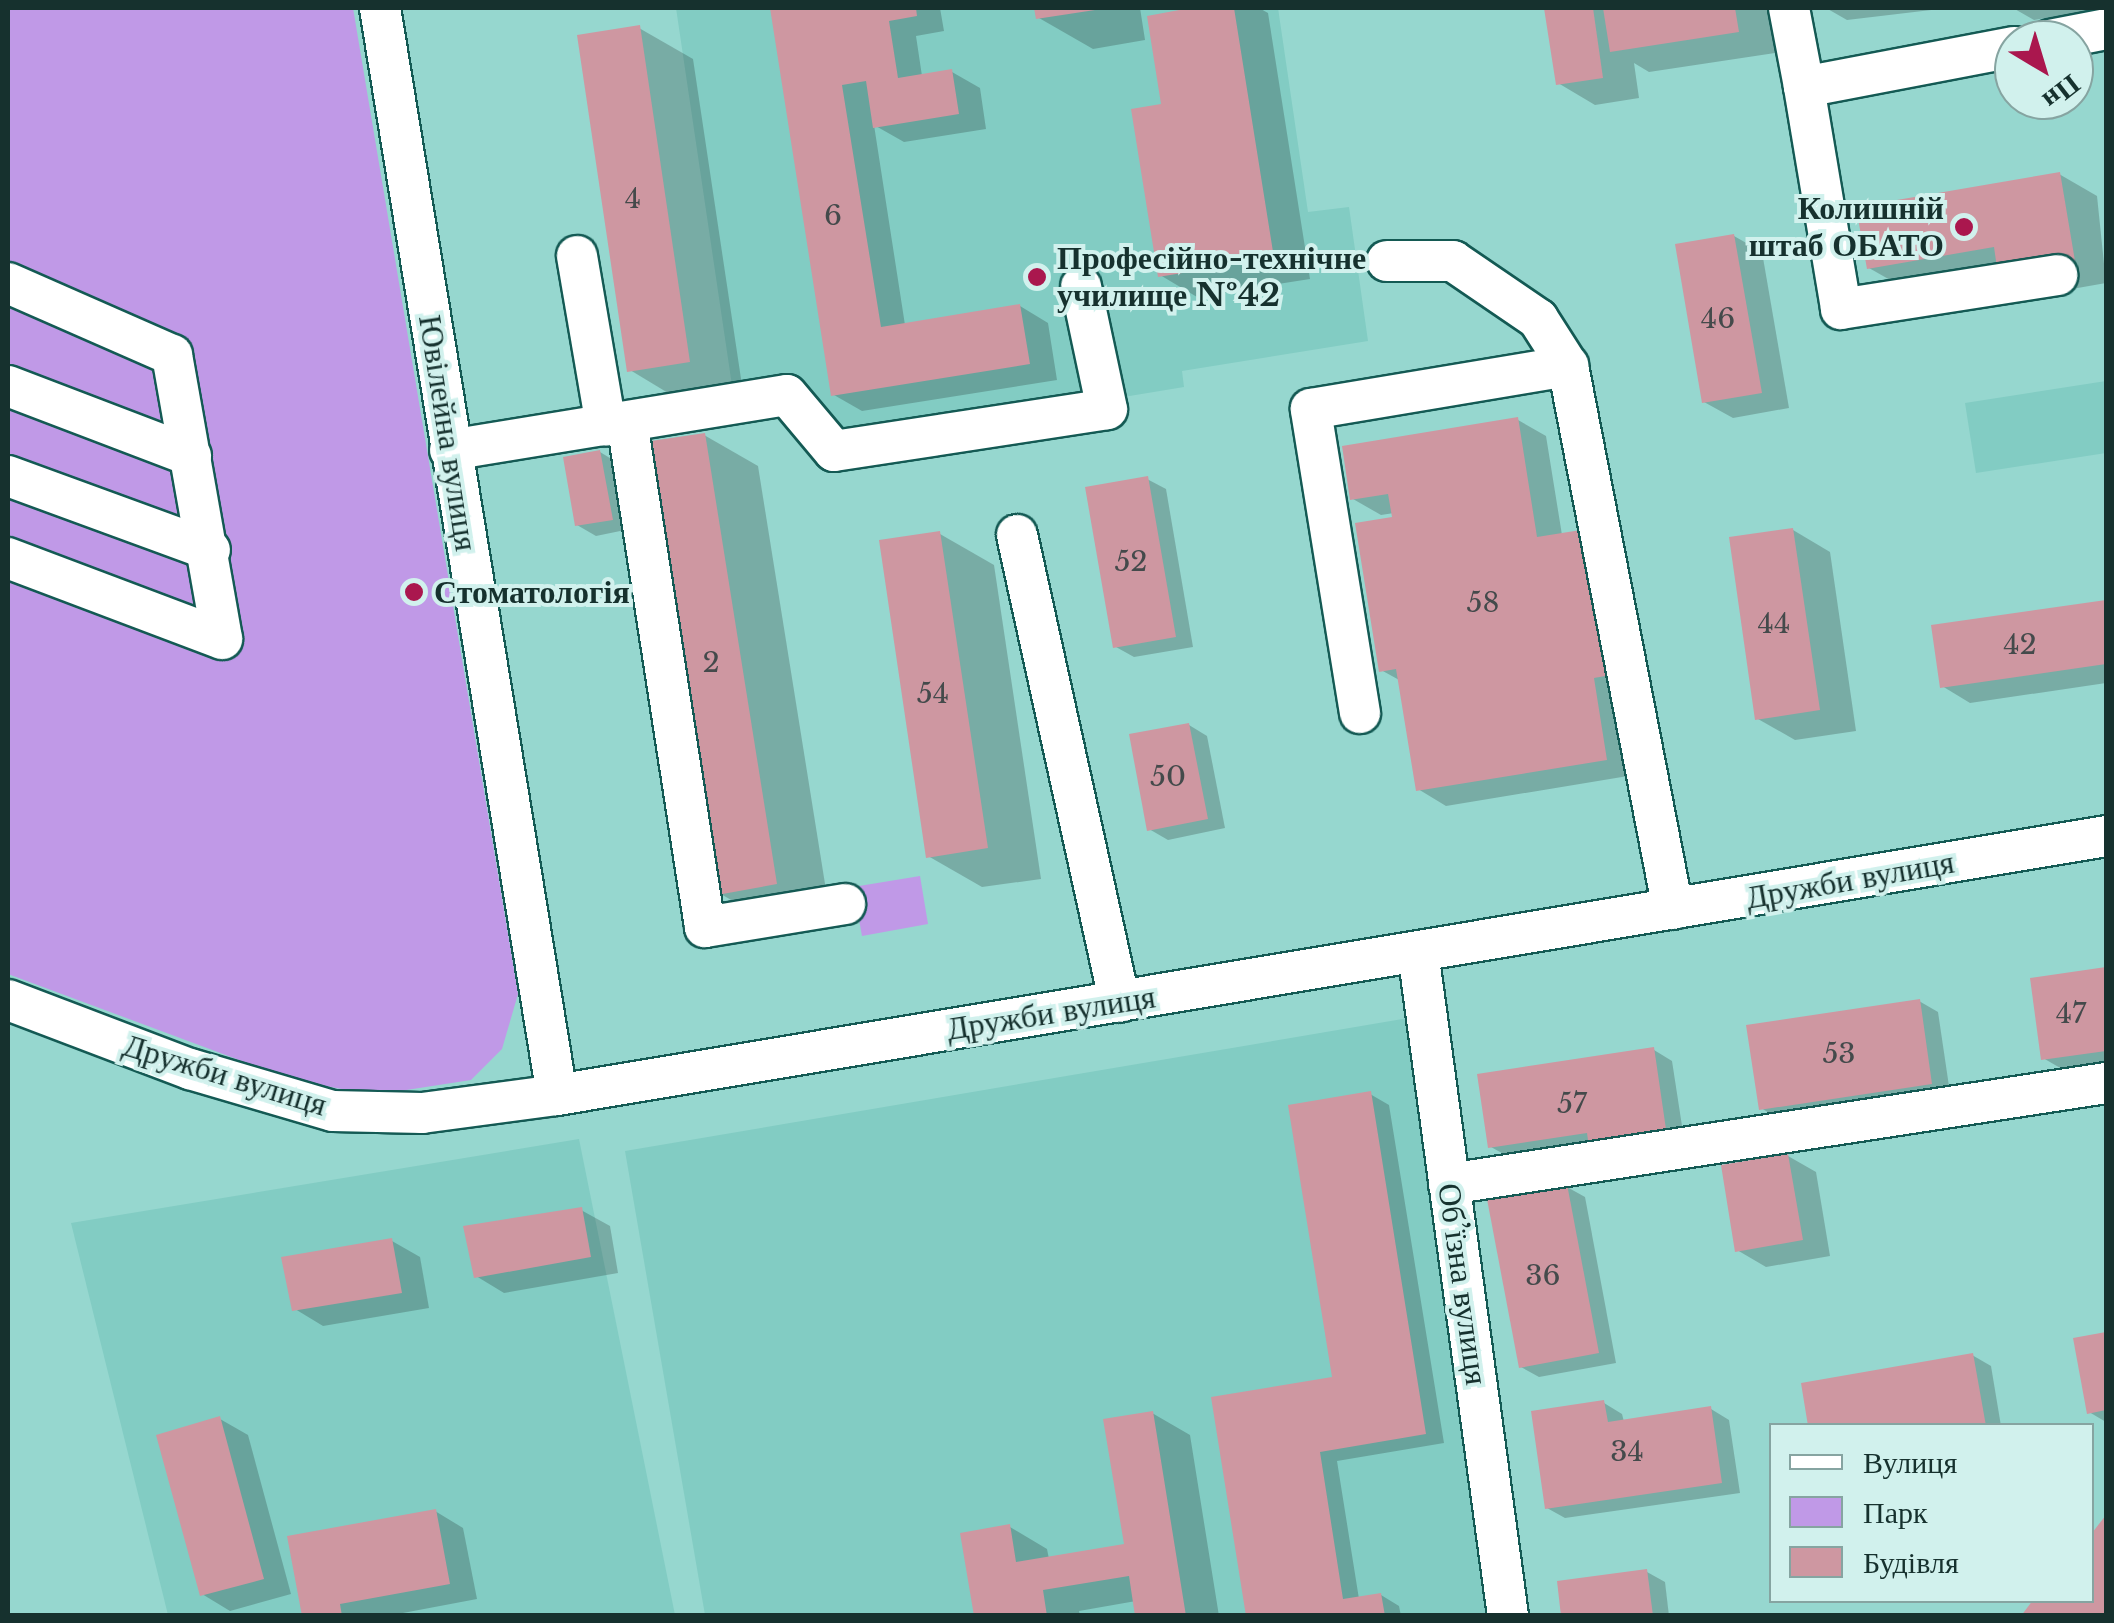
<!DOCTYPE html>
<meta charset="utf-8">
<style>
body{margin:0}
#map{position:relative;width:2114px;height:1623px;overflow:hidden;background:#96d7cf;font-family:"Libre Baskerville",serif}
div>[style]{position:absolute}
.built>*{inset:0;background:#82ccc3}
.green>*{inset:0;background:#c099e7}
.shadow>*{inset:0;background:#0003}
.building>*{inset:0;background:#ce97a1}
.roads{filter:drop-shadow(2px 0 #145a54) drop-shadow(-2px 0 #145a54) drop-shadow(0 2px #145a54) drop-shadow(0 -2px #145a54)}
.minor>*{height:40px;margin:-20px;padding:0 20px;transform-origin:20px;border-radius:20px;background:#fff}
.dots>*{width:28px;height:28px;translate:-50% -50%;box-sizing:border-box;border:5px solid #d1f1ed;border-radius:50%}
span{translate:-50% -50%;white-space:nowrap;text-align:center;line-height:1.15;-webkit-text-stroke:8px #d1f1ed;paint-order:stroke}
.number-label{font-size:28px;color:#444a4b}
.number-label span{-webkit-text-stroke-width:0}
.poi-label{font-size:32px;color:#16312e;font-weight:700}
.right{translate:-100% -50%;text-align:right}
.left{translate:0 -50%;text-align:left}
.street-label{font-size:32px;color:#16312e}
.frame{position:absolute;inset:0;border:10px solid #16312e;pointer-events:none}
.legend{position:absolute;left:1769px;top:1423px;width:325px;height:180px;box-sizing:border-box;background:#d1f1ed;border:2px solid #86a4a1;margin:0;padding:12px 18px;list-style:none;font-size:30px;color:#16312e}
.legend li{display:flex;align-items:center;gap:20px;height:50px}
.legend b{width:50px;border:2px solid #86a4a1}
.north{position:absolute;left:1994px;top:20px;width:100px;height:100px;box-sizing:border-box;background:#d1f1ed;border:2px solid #86a4a1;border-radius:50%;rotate:142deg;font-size:28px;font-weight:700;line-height:40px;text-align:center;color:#16312e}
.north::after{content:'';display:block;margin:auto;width:35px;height:45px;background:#aa174e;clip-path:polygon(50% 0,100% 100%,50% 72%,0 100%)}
</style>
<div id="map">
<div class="built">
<i style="clip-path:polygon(676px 8px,1278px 8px,1308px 212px,1349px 207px,1368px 341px,1182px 371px,1184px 387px,876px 438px,852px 438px,779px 411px,737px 419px)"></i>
<i style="clip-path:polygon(2106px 381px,2106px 453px,1976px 473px,1965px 403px)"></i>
<i style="clip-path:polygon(1426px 1015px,1489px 1615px,705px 1615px,625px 1151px)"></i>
<i style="clip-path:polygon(579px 1139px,675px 1615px,168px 1615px,71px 1223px)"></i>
</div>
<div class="green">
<i style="clip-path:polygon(8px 8px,353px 8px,518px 994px,502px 1049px,471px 1080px,374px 1095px,293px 1080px,8px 974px)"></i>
<i style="clip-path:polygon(920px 876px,928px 924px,862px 936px,853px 887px)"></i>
</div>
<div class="shadow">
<i style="clip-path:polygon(772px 8px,940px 8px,944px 31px,916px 36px,922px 76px,952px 72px,980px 88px,986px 129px,904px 142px,874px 125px,905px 325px,1020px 306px,1048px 323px,1057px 380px,862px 411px,834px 395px)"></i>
<i style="clip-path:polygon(1037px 8px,1140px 8px,1145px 40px,1093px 49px,1039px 18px)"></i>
<i style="clip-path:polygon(1193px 8px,1259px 8px,1268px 13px,1310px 279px,1197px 297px,1160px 275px,1164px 106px)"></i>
<i style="clip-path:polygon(1547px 8px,1768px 8px,1775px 53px,1649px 72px,1634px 63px,1639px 98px,1595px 105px,1558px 83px)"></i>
<i style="clip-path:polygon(1826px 8px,1948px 8px,1847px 20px)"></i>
<i style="clip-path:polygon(2013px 8px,2091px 8px,2092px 10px,2034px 20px)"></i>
<i style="clip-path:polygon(639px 28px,693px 59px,743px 392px,683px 402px,630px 370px)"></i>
<i style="clip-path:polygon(2059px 174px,2097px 196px,2106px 283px,2038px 295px,1906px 289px,1869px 268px)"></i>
<i style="clip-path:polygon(1734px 236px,1762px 252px,1789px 408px,1733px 418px,1704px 402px)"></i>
<i style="clip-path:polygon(1518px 420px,1546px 436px,1562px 535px,1587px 531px,1634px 775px,1446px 806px,1418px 789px,1401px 681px,1381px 670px,1394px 513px,1381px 515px,1353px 499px)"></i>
<i style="clip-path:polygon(704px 435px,758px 466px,830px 915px,773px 924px,719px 893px)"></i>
<i style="clip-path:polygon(600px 452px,618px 463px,630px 529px,596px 536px,577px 525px)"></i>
<i style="clip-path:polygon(1147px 479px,1166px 489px,1193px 647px,1134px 657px,1116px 647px)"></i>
<i style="clip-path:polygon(1793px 530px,1830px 552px,1856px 731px,1795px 740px,1758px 719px)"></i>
<i style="clip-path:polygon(940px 534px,994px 565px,1041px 879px,982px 887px,928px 856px)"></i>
<i style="clip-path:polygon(2106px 602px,2106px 683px,1970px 703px,1942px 686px,1934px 627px)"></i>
<i style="clip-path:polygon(1189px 725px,1207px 736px,1225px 828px,1168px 840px,1149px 829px)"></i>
<i style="clip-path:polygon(2106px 970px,2106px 1063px,2062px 1069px,2043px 1058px,2032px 980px)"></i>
<i style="clip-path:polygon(1919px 1001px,1938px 1012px,1950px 1093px,1779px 1119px,1761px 1108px)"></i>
<i style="clip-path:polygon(1654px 1050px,1672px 1061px,1686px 1152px,1509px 1157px,1491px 1147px)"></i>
<i style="clip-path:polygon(1370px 1094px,1389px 1105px,1444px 1443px,1337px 1461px,1359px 1599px,1381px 1595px,1399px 1606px,1401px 1616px,1249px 1616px,1335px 1379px)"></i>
<i style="clip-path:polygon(1788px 1156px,1816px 1172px,1830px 1256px,1766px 1267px,1737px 1250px)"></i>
<i style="clip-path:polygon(1567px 1187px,1585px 1197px,1616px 1363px,1539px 1377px,1521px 1367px)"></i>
<i style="clip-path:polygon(581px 1210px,610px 1226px,618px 1273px,504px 1293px,476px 1276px)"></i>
<i style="clip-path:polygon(392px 1241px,420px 1257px,429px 1308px,323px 1326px,295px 1309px)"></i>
<i style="clip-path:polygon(2106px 1335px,2106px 1422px,2089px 1412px,2076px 1340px)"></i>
<i style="clip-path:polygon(1972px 1355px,1991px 1366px,2001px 1426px,1811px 1426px)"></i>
<i style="clip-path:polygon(1604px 1403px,1622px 1414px,1624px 1422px,1711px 1409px,1729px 1420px,1740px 1493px,1565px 1518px,1547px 1508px)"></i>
<i style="clip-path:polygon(1152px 1413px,1190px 1435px,1219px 1616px,1138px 1616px,1136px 1601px,1079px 1611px,1080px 1616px,976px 1616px,1010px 1527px,1047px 1549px,1049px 1559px,1127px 1547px)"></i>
<i style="clip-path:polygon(220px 1419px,248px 1435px,291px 1594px,230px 1611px,202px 1594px)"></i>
<i style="clip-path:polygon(435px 1511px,463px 1528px,477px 1599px,387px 1616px,305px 1616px)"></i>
<i style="clip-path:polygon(2106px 1519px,2106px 1616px,2027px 1616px,2092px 1600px,2092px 1537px)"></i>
<i style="clip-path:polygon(1647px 1572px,1665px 1582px,1669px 1616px,1564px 1616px)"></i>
</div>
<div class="building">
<i style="clip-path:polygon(770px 8px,916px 8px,917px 16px,889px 21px,898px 78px,952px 69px,959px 114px,873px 128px,866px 81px,842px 85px,881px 327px,1020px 304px,1030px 364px,831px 396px)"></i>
<i style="clip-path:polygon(1034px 8px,1095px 8px,1095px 10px,1036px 19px)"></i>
<i style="clip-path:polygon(1190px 8px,1234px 8px,1274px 258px,1158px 277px,1131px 109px,1161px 104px,1147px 16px)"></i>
<i style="clip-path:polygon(1544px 8px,1593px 8px,1603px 78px,1556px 85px)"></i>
<i style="clip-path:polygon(1603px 8px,1735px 8px,1739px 32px,1610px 52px)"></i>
<i style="clip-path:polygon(640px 25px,690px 362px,627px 372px,577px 35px)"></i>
<i style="clip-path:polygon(2060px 172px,2075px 261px,1998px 275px,1994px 247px,1867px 269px,1856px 207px)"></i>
<i style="clip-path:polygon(1734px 234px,1762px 393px,1702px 403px,1675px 244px)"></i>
<i style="clip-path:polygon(1518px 417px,1537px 537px,1587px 529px,1611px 675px,1594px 678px,1607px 760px,1416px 791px,1396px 669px,1379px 672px,1355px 523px,1392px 517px,1388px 494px,1350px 500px,1342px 446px)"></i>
<i style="clip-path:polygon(705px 433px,777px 884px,717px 895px,644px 442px)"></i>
<i style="clip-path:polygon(600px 450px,613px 520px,575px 526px,563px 457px)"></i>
<i style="clip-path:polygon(1148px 476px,1176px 637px,1113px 648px,1085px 487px)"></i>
<i style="clip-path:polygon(1793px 528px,1820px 710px,1755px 720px,1729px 537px)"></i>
<i style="clip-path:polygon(940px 531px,988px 848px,926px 858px,879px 540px)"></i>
<i style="clip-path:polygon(2106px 600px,2106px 664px,1940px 688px,1931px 625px)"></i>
<i style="clip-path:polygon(1189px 723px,1208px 819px,1147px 831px,1129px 734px)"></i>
<i style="clip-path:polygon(2106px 967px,2106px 1051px,2041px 1060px,2030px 978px)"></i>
<i style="clip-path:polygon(1920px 999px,1932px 1084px,1759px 1110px,1746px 1025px)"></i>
<i style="clip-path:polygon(1654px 1047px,1668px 1143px,1590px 1155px,1587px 1133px,1488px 1148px,1477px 1074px)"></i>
<i style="clip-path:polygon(1371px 1091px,1426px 1434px,1320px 1452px,1343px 1599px,1381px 1593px,1385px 1616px,1246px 1616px,1211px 1397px,1332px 1377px,1288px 1105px)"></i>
<i style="clip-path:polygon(1788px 1154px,1803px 1240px,1735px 1252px,1721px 1165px)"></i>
<i style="clip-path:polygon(1567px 1184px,1599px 1353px,1519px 1368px,1487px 1199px)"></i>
<i style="clip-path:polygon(582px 1207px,591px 1257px,474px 1278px,463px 1226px)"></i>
<i style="clip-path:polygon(392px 1238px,402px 1293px,292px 1311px,281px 1257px)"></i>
<i style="clip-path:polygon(2106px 1332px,2106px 1410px,2087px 1414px,2073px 1338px)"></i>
<i style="clip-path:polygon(1973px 1353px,1986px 1426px,1808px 1426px,1801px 1383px)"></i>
<i style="clip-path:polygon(1604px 1400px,1608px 1422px,1711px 1406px,1722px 1483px,1545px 1509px,1531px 1411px)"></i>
<i style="clip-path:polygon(1153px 1411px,1186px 1616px,1135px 1616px,1129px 1576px,1043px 1590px,1047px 1616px,974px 1616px,960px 1533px,1010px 1524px,1016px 1562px,1124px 1544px,1103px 1419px)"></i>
<i style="clip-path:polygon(220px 1416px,264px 1579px,200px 1596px,156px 1435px)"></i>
<i style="clip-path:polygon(436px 1509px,450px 1584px,340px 1604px,342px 1616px,302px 1616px,287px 1536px)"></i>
<i style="clip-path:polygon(2106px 1515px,2106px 1616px,2021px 1616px,2033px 1600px,2092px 1600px,2092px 1533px)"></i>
<i style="clip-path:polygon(1647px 1569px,1653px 1616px,1561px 1616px,1557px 1581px)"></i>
</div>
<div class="roads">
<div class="minor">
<i style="left:380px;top:8px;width:1101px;rotate:80.75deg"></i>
<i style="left:1789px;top:8px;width:80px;rotate:79.2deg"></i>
<i style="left:1804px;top:87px;width:214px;rotate:-10.8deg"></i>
<i style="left:2050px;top:40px;width:57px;rotate:-11.1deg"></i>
<i style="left:1804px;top:87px;width:225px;rotate:80.5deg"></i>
<i style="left:1841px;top:309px;width:219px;rotate:-8.9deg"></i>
<i style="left:577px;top:256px;width:172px;rotate:80.3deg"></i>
<i style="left:1387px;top:261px;width:66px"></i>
<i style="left:1453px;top:261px;width:103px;rotate:34.3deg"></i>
<i style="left:1538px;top:319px;width:56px;rotate:57.4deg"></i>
<i style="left:8px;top:283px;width:179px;rotate:23.7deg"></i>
<i style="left:172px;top:355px;width:288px;rotate:80deg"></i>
<i style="left:222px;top:639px;width:229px;rotate:-159.3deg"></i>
<i style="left:8px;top:386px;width:196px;rotate:20.9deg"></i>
<i style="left:627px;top:422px;width:511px;rotate:81.22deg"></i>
<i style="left:705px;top:927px;width:142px;rotate:-9.3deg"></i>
<i style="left:450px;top:450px;width:341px;rotate:-9.3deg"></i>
<i style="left:787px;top:395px;width:73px;rotate:50deg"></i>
<i style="left:834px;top:451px;width:276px;rotate:-8.7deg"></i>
<i style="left:1107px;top:409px;width:125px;rotate:-102deg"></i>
<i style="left:8px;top:476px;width:215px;rotate:20.1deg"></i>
<i style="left:1017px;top:535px;width:478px;rotate:77.6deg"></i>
<i style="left:1360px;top:713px;width:308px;rotate:-99.2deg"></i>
<i style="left:1311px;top:409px;width:261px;rotate:-9.5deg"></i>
<i style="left:1568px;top:366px;width:553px;rotate:79.06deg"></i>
<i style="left:1418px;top:952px;width:670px;rotate:82.28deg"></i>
<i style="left:8px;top:1000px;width:195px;rotate:20.8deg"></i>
<i style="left:190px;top:1069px;width:149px;rotate:16.4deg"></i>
<i style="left:333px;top:1111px;width:89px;rotate:1.3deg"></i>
<i style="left:422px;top:1113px;width:136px;rotate:-7.6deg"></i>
<i style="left:557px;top:1095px;width:1571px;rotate:-9.49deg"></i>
<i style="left:1449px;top:1184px;width:665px;rotate:-8.74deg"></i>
</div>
</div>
<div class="dots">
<i style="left:1964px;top:227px;background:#aa174e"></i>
<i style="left:1037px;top:277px;background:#aa174e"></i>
<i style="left:414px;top:592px;background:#aa174e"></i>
</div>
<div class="number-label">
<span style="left:633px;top:199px">4</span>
<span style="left:833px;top:216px">6</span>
<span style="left:1718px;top:319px">46</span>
<span style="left:1131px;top:562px">52</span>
<span style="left:1483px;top:603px">58</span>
<span style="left:1774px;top:624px">44</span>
<span style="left:2020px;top:645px">42</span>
<span style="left:711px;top:663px">2</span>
<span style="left:933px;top:694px">54</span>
<span style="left:1168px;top:777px">50</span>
<span style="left:2071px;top:1014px">47</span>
<span style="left:1839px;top:1054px">53</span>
<span style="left:1572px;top:1104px">57</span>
<span style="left:1543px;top:1276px">36</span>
<span style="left:1627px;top:1452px">34</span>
</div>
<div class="poi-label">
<span class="right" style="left:1944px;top:227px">Колишній<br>штаб ОБАТО</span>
<span class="left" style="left:1057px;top:277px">Професійно-технічне<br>училище №42</span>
<span class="left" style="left:434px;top:592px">Стоматологія</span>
</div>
<div class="street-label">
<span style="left:448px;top:433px;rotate:81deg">Ювілейна вулиця</span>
<span style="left:1850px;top:880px;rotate:-10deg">Дружби вулиця</span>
<span style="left:1051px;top:1013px;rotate:-9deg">Дружби вулиця</span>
<span style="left:225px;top:1075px;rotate:17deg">Дружби вулиця</span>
<span style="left:1463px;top:1284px;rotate:82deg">Об’їзна вулиця</span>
</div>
<div class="frame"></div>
<ul class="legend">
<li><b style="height:12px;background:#fff"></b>Вулиця</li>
<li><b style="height:28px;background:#c099e7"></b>Парк</li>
<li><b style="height:28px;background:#ce97a1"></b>Будівля</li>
</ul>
<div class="north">Пн</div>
</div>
